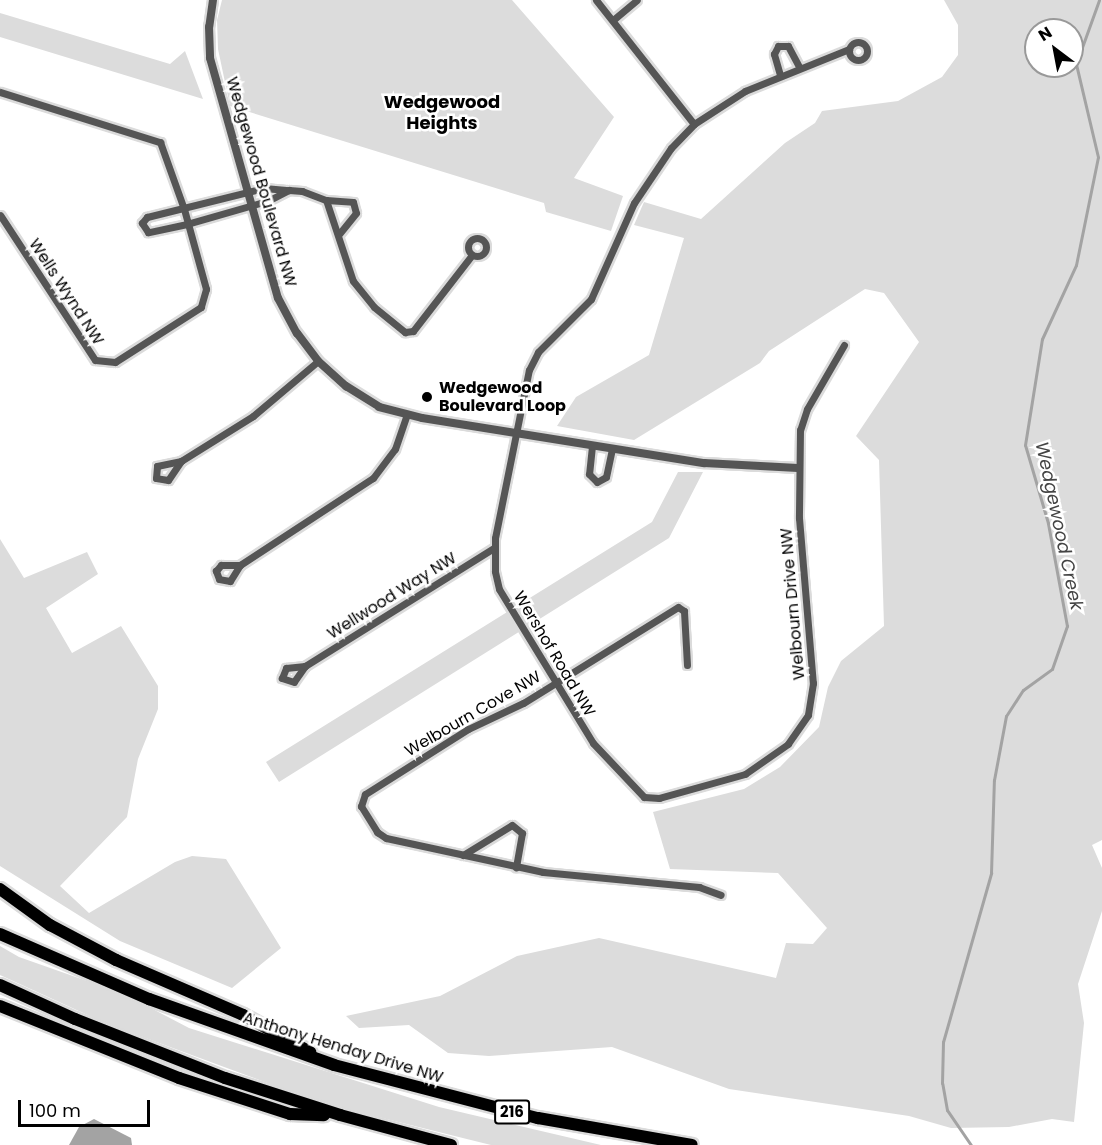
<!DOCTYPE html>
<style>
body{margin:0}
#map{position:relative;width:1102px;height:1145px;overflow:hidden;background:#fff;font-family:Poppins,sans-serif}
div>[style]{position:absolute}
.green>*{inset:0;background:#dcdcdc}
.water>*{inset:0;background:#a3a3a3}
.stream>*{height:3px;margin:-1.5px;padding:0 1.5px;transform-origin:1.5px;border-radius:1.5px;background:#a3a3a3}
.roads{filter:drop-shadow(2px 0 #dbdbdb) drop-shadow(-2px 0 #dbdbdb) drop-shadow(0 2px #dbdbdb) drop-shadow(0 -2px #dbdbdb)}
.minor>*{height:7px;margin:-3.5px;padding:0 3.5px;transform-origin:3.5px;border-radius:3.5px;background:#555}
.minor>.ring{margin:-3.5px;padding:0;box-sizing:content-box;background:none;border:7px solid #555;border-radius:50%}
.tertiary>*{height:8px;margin:-4px;padding:0 4px;transform-origin:4px;border-radius:4px;background:#555}
.motorway>*{height:12px;margin:-6px;padding:0 6px;transform-origin:6px;border-radius:6px;background:#000}
.dots>*{width:16px;height:16px;translate:-50% -50%;box-sizing:border-box;border:3px solid #fff;border-radius:50%}
span{translate:-50% -50%;white-space:nowrap;text-align:center;line-height:1.15;-webkit-text-stroke:5px #fff;paint-order:stroke}
.shield-label span{padding:2px 4px;background:#fff;border:2px solid;border-radius:4px;-webkit-text-stroke-width:0}
.shield-label{font-size:15px;color:#000;font-weight:700}
.street-label{font-size:16px;color:#000}
.poi-label{font-size:16px;color:#000;font-weight:700}
.left{translate:0 -50%;text-align:left}
.neighbourhood-label{font-size:18px;color:#000;font-weight:700}
.water-label{font-size:18px;color:#444;font-style:italic}
.north{position:absolute;left:1024px;top:18px;width:60px;height:60px;box-sizing:border-box;background:#fff;border:2px solid #999;border-radius:50%;rotate:328deg;font-size:16px;font-weight:700;line-height:24px;text-align:center;color:#000}
.north::after{content:'';display:block;margin:auto;width:21px;height:27px;background:#000;clip-path:polygon(50% 0,100% 100%,50% 72%,0 100%)}
.scale{position:absolute;left:18px;top:1100px;width:132px;height:27px;box-sizing:border-box;border:3px solid #000;border-top:0;padding-left:8px;font-size:18px;line-height:21px;white-space:nowrap;color:#000;-webkit-text-stroke:4px #fff;paint-order:stroke}
</style>
<div id="map">
<div class="green">
<i style="clip-path:polygon(222px 0,512px 0,614px 117px,574px 178px,623px 196px,611px 231px,546px 212px,544px 203px,230px 106px,218px 49px,217px 20px)"></i>
<i style="clip-path:polygon(evenodd,944px 0,1102px 0,1102px 840px,1092px 845px,1102px 868px,1102px 911px,1078px 984px,1084px 1023px,1074px 1122px,1052px 1119px,1009px 1127px,951px 1128px,909px 1116px,729px 1089px,612px 1047px,489px 1056px,448px 1053px,409px 1025px,359px 1028px,346px 1016px,440px 996px,517px 956px,599px 938px,776px 978px,786px 943px,813px 944px,827px 928px,778px 873px,670px 869px,653px 812px,744px 789px,780px 767px,819px 727px,828px 687px,841px 661px,884px 626px,879px 460px,856px 436px,919px 342px,884px 293px,865px 289px,769px 351px,760px 363px,634px 440px,557px 426px,576px 397px,649px 355px,684px 238px,634px 225px,644px 202px,701px 219px,785px 143px,815px 123px,822px 111px,898px 101px,942px 77px,958px 55px,958px 25px,944px 0,1036px 30px,1072px 30px,1072px 66px,1036px 66px,1036px 30px)"></i>
<i style="clip-path:polygon(0 13px,170px 64px,185px 51px,203px 99px,0 37px)"></i>
<i style="clip-path:polygon(678px 472px,703px 472px,669px 538px,279px 782px,266px 762px,652px 522px)"></i>
<i style="clip-path:polygon(0 539px,24px 578px,87px 552px,98px 574px,46px 608px,72px 653px,121px 626px,158px 686px,158px 709px,138px 759px,127px 817px,60px 886px,89px 913px,175px 862px,192px 856px,226px 859px,281px 948px,232px 988px,120px 941px,0 866px)"></i>
<i style="clip-path:polygon(0 946px,19px 957px,124px 994px,189px 1028px,439px 1107px,601px 1145px,491px 1145px,350px 1110px,281px 1088px,105px 1023px,0 975px)"></i>
</div>
<div class="water">
<i style="clip-path:polygon(94px 1119px,131px 1138px,132px 1145px,69px 1145px,79px 1127px)"></i>
</div>
<div class="stream">
<i style="left:971px;top:1145px;width:42px;rotate:-124.4deg"></i>
<i style="left:947px;top:1110px;width:27px;rotate:-100deg"></i>
<i style="left:942px;top:1083px;width:41px;rotate:-88.6deg"></i>
<i style="left:943px;top:1042px;width:176px;rotate:-74.1deg"></i>
<i style="left:991px;top:873px;width:93px;rotate:-88.2deg"></i>
<i style="left:994px;top:780px;width:65px;rotate:-79.4deg"></i>
<i style="left:1006px;top:716px;width:31px;rotate:-57deg"></i>
<i style="left:1023px;top:690px;width:36px;rotate:-36deg"></i>
<i style="left:1052px;top:669px;width:46px;rotate:-70.8deg"></i>
<i style="left:1067px;top:626px;width:105px;rotate:-100.5deg"></i>
<i style="left:1048px;top:523px;width:81px;rotate:-106.4deg"></i>
<i style="left:1025px;top:445px;width:107px;rotate:-80.9deg"></i>
<i style="left:1042px;top:339px;width:81px;rotate:-65.3deg"></i>
<i style="left:1076px;top:265px;width:110px;rotate:-78.5deg"></i>
<i style="left:1098px;top:157px;width:96px;rotate:-103.3deg"></i>
<i style="left:1076px;top:64px;width:68px;rotate:-70.2deg"></i>
</div>
<div class="roads">
<div class="minor">
<i style="left:596px;top:0;width:158px;rotate:51.7deg"></i>
<i style="left:613px;top:20px;width:31px;rotate:-40deg"></i>
<i class="ring" style="left:849px;top:42px;width:11px;height:11px"></i>
<i style="left:780px;top:75px;width:22px;rotate:-106deg"></i>
<i style="left:774px;top:54px;width:9px;rotate:-63deg"></i>
<i style="left:778px;top:46px;width:10px"></i>
<i style="left:788px;top:46px;width:24px;rotate:62deg"></i>
<i style="left:0;top:92px;width:168px;rotate:17.4deg"></i>
<i style="left:160px;top:142px;width:71px;rotate:70.3deg"></i>
<i style="left:184px;top:209px;width:83px;rotate:74.6deg"></i>
<i style="left:206px;top:289px;width:19px;rotate:106deg"></i>
<i style="left:201px;top:307px;width:102px;rotate:147.4deg"></i>
<i style="left:115px;top:362px;width:20px;rotate:-174deg"></i>
<i style="left:95px;top:360px;width:173px;rotate:-123.2deg"></i>
<i style="left:289px;top:190px;width:25px;rotate:153deg"></i>
<i style="left:267px;top:201px;width:83px;rotate:164deg"></i>
<i style="left:187px;top:224px;width:40px;rotate:168deg"></i>
<i style="left:148px;top:232px;width:11px;rotate:-124deg"></i>
<i style="left:142px;top:223px;width:8px;rotate:-50deg"></i>
<i style="left:147px;top:217px;width:121px;rotate:-13.9deg"></i>
<i style="left:264px;top:188px;width:25px;rotate:5deg"></i>
<i style="left:289px;top:190px;width:13px;rotate:4deg"></i>
<i style="left:302px;top:191px;width:26px;rotate:21deg"></i>
<i style="left:326px;top:200px;width:27px;rotate:4deg"></i>
<i style="left:353px;top:202px;width:11px;rotate:75deg"></i>
<i style="left:356px;top:213px;width:26px;rotate:129deg"></i>
<i style="left:326px;top:200px;width:85px;rotate:71.6deg"></i>
<i style="left:353px;top:281px;width:33px;rotate:51deg"></i>
<i style="left:374px;top:307px;width:40px;rotate:39deg"></i>
<i style="left:405px;top:332px;width:8px;rotate:-7deg"></i>
<i style="left:413px;top:331px;width:96px;rotate:-52.2deg"></i>
<i class="ring" style="left:468px;top:238px;width:11px;height:11px"></i>
<i style="left:844px;top:345px;width:74px;rotate:120deg"></i>
<i style="left:807px;top:409px;width:22px;rotate:108deg"></i>
<i style="left:800px;top:430px;width:88px;rotate:90.7deg"></i>
<i style="left:799px;top:518px;width:166px;rotate:85.2deg"></i>
<i style="left:813px;top:683px;width:32px;rotate:99deg"></i>
<i style="left:808px;top:715px;width:35px;rotate:125deg"></i>
<i style="left:788px;top:744px;width:52px;rotate:145.1deg"></i>
<i style="left:745px;top:774px;width:89px;rotate:164.4deg"></i>
<i style="left:659px;top:798px;width:15px;rotate:-176deg"></i>
<i style="left:644px;top:797px;width:74px;rotate:-133.4deg"></i>
<i style="left:593px;top:743px;width:180px;rotate:-121.4deg"></i>
<i style="left:499px;top:589px;width:18px;rotate:-103deg"></i>
<i style="left:495px;top:571px;width:33px;rotate:-90deg"></i>
<i style="left:495px;top:538px;width:171px;rotate:-78.6deg"></i>
<i style="left:529px;top:370px;width:20px;rotate:-63deg"></i>
<i style="left:538px;top:352px;width:75px;rotate:-45deg"></i>
<i style="left:591px;top:299px;width:105px;rotate:-65.9deg"></i>
<i style="left:634px;top:203px;width:66px;rotate:-56.1deg"></i>
<i style="left:671px;top:148px;width:33px;rotate:-46deg"></i>
<i style="left:694px;top:124px;width:61px;rotate:-32.9deg"></i>
<i style="left:745px;top:91px;width:112px;rotate:-22deg"></i>
<i style="left:592px;top:446px;width:28px;rotate:96deg"></i>
<i style="left:589px;top:474px;width:11px;rotate:45deg"></i>
<i style="left:597px;top:482px;width:10px;rotate:-29deg"></i>
<i style="left:606px;top:477px;width:29px;rotate:-78deg"></i>
<i style="left:181px;top:461px;width:23px;rotate:124deg"></i>
<i style="left:168px;top:480px;width:12px;rotate:-171deg"></i>
<i style="left:156px;top:478px;width:12px;rotate:-85deg"></i>
<i style="left:157px;top:466px;width:25px;rotate:-12deg"></i>
<i style="left:181px;top:461px;width:85px;rotate:-32deg"></i>
<i style="left:253px;top:416px;width:85px;rotate:-40.2deg"></i>
<i style="left:240px;top:565px;width:19px;rotate:122deg"></i>
<i style="left:230px;top:581px;width:11px;rotate:-170deg"></i>
<i style="left:219px;top:579px;width:9px;rotate:-111deg"></i>
<i style="left:216px;top:571px;width:8px;rotate:-50deg"></i>
<i style="left:221px;top:565px;width:19px"></i>
<i style="left:240px;top:565px;width:159px;rotate:-33.2deg"></i>
<i style="left:373px;top:478px;width:36px;rotate:-53deg"></i>
<i style="left:395px;top:449px;width:36px;rotate:-71deg"></i>
<i style="left:687px;top:665px;width:54px;rotate:-93.2deg"></i>
<i style="left:684px;top:611px;width:7px;rotate:-146deg"></i>
<i style="left:678px;top:607px;width:182px;rotate:148.2deg"></i>
<i style="left:523px;top:703px;width:61px;rotate:154.7deg"></i>
<i style="left:468px;top:729px;width:122px;rotate:147.7deg"></i>
<i style="left:365px;top:794px;width:13px;rotate:108deg"></i>
<i style="left:361px;top:806px;width:31px;rotate:58deg"></i>
<i style="left:377px;top:832px;width:11px;rotate:34deg"></i>
<i style="left:386px;top:838px;width:161px;rotate:12.2deg"></i>
<i style="left:543px;top:872px;width:157px;rotate:5.5deg"></i>
<i style="left:699px;top:887px;width:23px;rotate:20deg"></i>
<i style="left:305px;top:666px;width:19px;rotate:125deg"></i>
<i style="left:294px;top:682px;width:13px;rotate:-162deg"></i>
<i style="left:282px;top:678px;width:11px;rotate:-68deg"></i>
<i style="left:286px;top:668px;width:19px;rotate:-6deg"></i>
<i style="left:305px;top:666px;width:223px;rotate:-32deg"></i>
<i style="left:463px;top:855px;width:57px;rotate:-31.5deg"></i>
<i style="left:512px;top:825px;width:13px;rotate:39deg"></i>
<i style="left:522px;top:833px;width:35px;rotate:100deg"></i>
</div>
<div class="tertiary">
<i style="left:213px;top:0;width:27px;rotate:98deg"></i>
<i style="left:209px;top:27px;width:31px;rotate:88deg"></i>
<i style="left:210px;top:58px;width:249px;rotate:74.2deg"></i>
<i style="left:278px;top:298px;width:40px;rotate:62deg"></i>
<i style="left:297px;top:333px;width:35px;rotate:53deg"></i>
<i style="left:318px;top:361px;width:38px;rotate:42deg"></i>
<i style="left:346px;top:386px;width:39px;rotate:32deg"></i>
<i style="left:379px;top:407px;width:44px;rotate:14.3deg"></i>
<i style="left:422px;top:418px;width:286px;rotate:9.1deg"></i>
<i style="left:704px;top:463px;width:94px;rotate:3deg"></i>
</div>
<div class="motorway">
<i style="left:0;top:889px;width:62px;rotate:35.8deg"></i>
<i style="left:50px;top:925px;width:75px;rotate:27.9deg"></i>
<i style="left:116px;top:960px;width:138px;rotate:23.4deg"></i>
<i style="left:243px;top:1015px;width:77px;rotate:28.9deg"></i>
<i style="left:0;top:934px;width:163px;rotate:23.6deg"></i>
<i style="left:149px;top:999px;width:196px;rotate:19.6deg"></i>
<i style="left:334px;top:1065px;width:211px;rotate:14.6deg"></i>
<i style="left:538px;top:1118px;width:156px;rotate:9.9deg"></i>
<i style="left:0;top:985px;width:82px;rotate:24.4deg"></i>
<i style="left:75px;top:1019px;width:161px;rotate:21.5deg"></i>
<i style="left:225px;top:1078px;width:121px;rotate:17.8deg"></i>
<i style="left:340px;top:1115px;width:115px;rotate:15.1deg"></i>
<i style="left:0;top:1006px;width:193px;rotate:21.9deg"></i>
<i style="left:179px;top:1078px;width:117px;rotate:18deg"></i>
<i style="left:290px;top:1114px;width:34px;rotate:2deg"></i>
</div>
</div>
<div class="dots">
<i style="left:427px;top:397px;background:#000"></i>
</div>
<div class="shield-label">
<span style="left:512px;top:1112px">216</span>
</div>
<div class="street-label">
<span style="left:261px;top:182px;rotate:74deg">Wedgewood Boulevard NW</span>
<span style="left:66px;top:292px;rotate:57deg">Wells Wynd NW</span>
<span style="left:392px;top:596px;rotate:-32deg">Wellwood Way NW</span>
<span style="left:793px;top:604px;rotate:-95deg">Welbourn Drive NW</span>
<span style="left:554px;top:654px;rotate:59deg">Wershof Road NW</span>
<span style="left:473px;top:714px;rotate:-30deg">Welbourn Cove NW</span>
<span style="left:343px;top:1048px;rotate:17deg">Anthony Henday Drive NW</span>
</div>
<div class="poi-label">
<span class="left" style="left:439px;top:397px">Wedgewood<br>Boulevard Loop</span>
</div>
<div class="neighbourhood-label">
<span style="left:442px;top:113px">Wedgewood<br>Heights</span>
</div>
<div class="water-label">
<span style="left:1059px;top:526px;rotate:78deg">Wedgewood Creek</span>
</div>
<div class="north">N</div>
<div class="scale">100 m</div>
</div>
